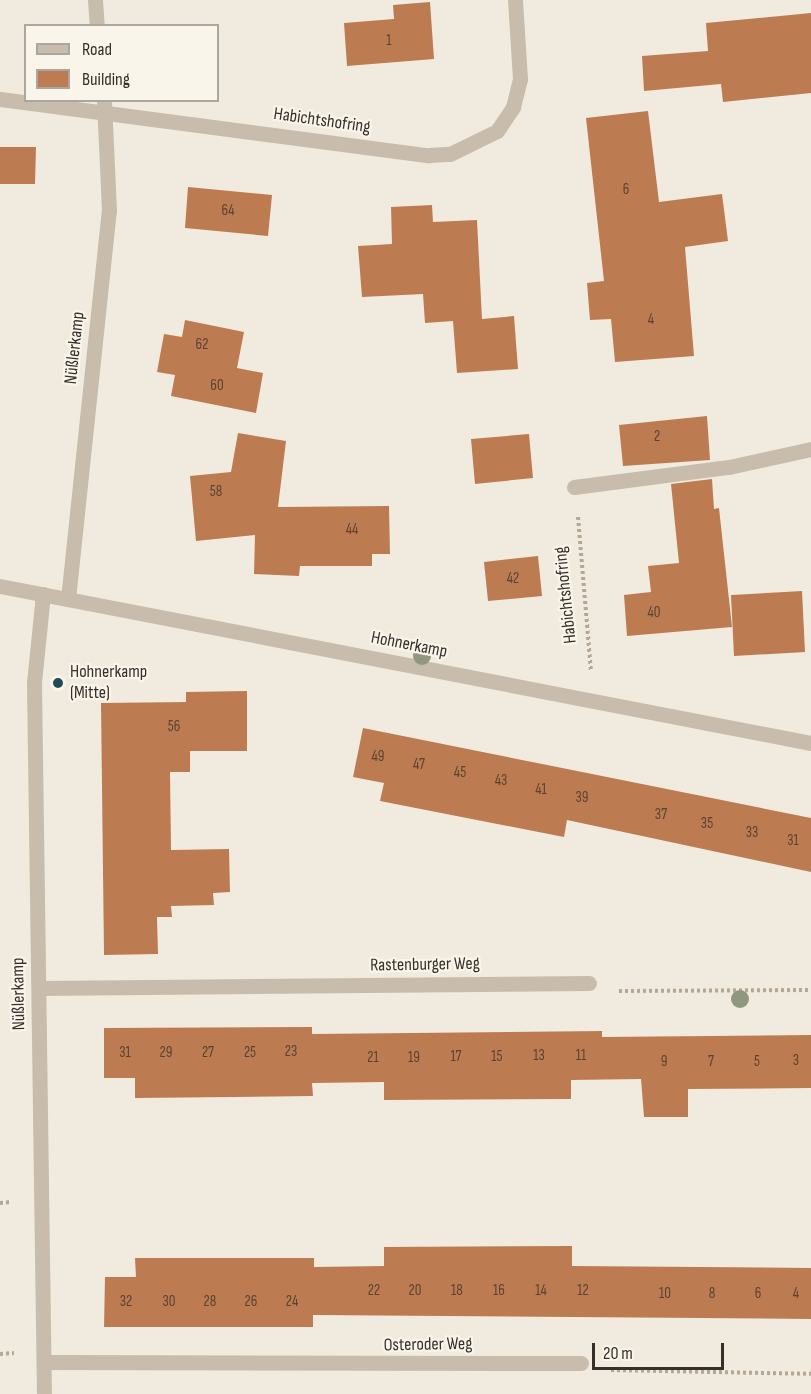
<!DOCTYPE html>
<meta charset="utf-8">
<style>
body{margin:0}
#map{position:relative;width:811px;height:1394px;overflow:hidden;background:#f1ebdf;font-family:"Sofia Sans Condensed",sans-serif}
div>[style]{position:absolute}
.building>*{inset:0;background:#bd7b51}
.path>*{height:4px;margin-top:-2px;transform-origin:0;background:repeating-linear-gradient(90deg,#b4a796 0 3px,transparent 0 6px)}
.service>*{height:15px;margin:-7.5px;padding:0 7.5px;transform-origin:7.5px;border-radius:7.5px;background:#c8bdac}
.minor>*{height:15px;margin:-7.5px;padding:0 7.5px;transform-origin:7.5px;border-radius:7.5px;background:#c8bdac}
.trees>*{width:18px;height:18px;margin:-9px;border-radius:50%;background:#90977f}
.dots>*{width:16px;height:16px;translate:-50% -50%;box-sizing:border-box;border:3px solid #f9f5eb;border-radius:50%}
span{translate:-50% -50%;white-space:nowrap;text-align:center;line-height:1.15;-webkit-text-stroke:4.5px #f9f5eb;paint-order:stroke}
.number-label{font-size:15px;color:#584334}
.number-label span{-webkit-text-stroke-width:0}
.street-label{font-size:18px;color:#37302a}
.poi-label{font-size:18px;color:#37302a}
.left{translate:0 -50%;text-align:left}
.legend{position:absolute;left:24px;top:24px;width:195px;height:78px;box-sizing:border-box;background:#f9f5eb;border:2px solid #aba69e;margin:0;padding:8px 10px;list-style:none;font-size:18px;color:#37302a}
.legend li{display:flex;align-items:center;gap:12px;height:30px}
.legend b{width:30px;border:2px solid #aba69e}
.scale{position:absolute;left:592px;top:1343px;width:132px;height:27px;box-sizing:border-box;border:3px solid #37302a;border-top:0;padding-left:8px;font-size:18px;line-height:21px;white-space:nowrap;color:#37302a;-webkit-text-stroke:4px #f9f5eb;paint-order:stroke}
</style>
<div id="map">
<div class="building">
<i style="clip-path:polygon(430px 2px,434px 59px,347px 66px,344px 23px,394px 19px,393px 5px)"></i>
<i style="clip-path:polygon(811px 13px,811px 93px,723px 102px,721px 84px,644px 91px,642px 56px,708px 51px,706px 23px)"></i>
<i style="clip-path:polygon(648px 111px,659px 202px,722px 194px,728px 241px,685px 247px,694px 356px,615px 362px,611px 319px,590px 320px,587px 283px,604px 281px,586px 118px)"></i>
<i style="clip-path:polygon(0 147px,36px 147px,35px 184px,0 184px)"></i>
<i style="clip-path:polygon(188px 187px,272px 195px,268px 236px,185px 228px)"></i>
<i style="clip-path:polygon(432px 205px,433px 222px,477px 220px,482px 319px,514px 316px,518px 369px,457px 373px,453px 321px,425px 323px,423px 294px,362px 297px,358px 246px,392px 244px,391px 207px)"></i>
<i style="clip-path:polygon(185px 320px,244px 332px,237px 368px,263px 373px,256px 413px,171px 396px,175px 375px,157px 372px,164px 334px,182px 337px)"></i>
<i style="clip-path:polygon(707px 416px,710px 460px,623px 466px,619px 425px)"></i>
<i style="clip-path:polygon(238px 433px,286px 441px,278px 507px,389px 506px,390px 554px,372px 554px,372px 566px,300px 566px,299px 576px,254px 574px,255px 535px,196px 541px,190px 476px,231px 472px)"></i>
<i style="clip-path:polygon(529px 434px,533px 478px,475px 484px,471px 439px)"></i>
<i style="clip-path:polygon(712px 479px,714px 509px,719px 508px,732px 627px,627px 636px,624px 595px,651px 592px,648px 566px,679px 563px,671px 484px)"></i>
<i style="clip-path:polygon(538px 556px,542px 596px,488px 601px,484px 562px)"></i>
<i style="clip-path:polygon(802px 591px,805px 652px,734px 656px,731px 595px)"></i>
<i style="clip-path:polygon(247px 691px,247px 751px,190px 751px,190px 772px,170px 772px,171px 850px,229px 849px,230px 892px,213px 893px,214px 905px,171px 906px,172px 917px,157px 917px,158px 954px,104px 955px,101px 703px,186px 702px,186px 692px)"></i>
<i style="clip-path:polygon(363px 728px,811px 818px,811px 872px,567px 820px,564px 837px,380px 801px,384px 783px,353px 777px)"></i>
<i style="clip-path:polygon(312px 1027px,312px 1034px,602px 1031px,602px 1037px,811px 1035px,811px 1088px,688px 1089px,688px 1117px,644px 1117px,641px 1079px,571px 1080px,571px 1099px,384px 1100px,384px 1082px,312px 1083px,313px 1096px,135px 1098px,135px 1078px,104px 1078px,104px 1028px)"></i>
<i style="clip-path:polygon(572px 1246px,572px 1266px,811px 1268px,811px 1319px,313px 1315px,313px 1327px,104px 1327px,105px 1277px,136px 1277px,135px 1258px,314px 1258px,314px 1267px,384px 1266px,384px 1247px)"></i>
</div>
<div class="path">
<i style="left:578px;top:517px;width:155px;rotate:85.2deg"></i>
<i style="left:619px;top:991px;width:192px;rotate:-0.3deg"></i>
<i style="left:0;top:1203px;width:11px;rotate:-5deg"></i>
<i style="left:0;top:1354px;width:14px;rotate:-4deg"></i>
<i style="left:611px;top:1370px;width:200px;rotate:1.1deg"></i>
</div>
<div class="service">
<i style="left:574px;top:487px;width:156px;rotate:-7.4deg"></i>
<i style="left:729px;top:467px;width:84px;rotate:-12.4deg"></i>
</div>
<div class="minor">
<i style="left:95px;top:0;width:26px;rotate:86deg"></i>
<i style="left:0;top:99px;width:432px;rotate:7.5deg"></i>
<i style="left:428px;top:155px;width:22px;rotate:-3deg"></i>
<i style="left:450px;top:154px;width:52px;rotate:-26.1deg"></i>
<i style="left:497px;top:131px;width:29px;rotate:-56deg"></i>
<i style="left:513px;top:107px;width:29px;rotate:-76deg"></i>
<i style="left:520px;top:79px;width:79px;rotate:-93.6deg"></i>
<i style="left:0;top:586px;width:826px;rotate:10.96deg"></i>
<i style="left:43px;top:594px;width:88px;rotate:95.8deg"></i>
<i style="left:34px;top:682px;width:712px;rotate:89.2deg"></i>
<i style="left:68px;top:599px;width:390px;rotate:-84deg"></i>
<i style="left:109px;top:211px;width:111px;rotate:-92.6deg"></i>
<i style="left:39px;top:988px;width:550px;rotate:-0.52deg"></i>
<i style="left:44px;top:1362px;width:537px;rotate:0.11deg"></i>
</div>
<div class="trees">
<i style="left:422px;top:656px"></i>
<i style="left:740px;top:999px"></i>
</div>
<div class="dots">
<i style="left:58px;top:683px;background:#224b56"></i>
</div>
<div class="number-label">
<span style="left:389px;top:41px">1</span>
<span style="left:626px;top:190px">6</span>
<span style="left:228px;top:211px">64</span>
<span style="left:651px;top:320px">4</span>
<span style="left:202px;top:345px">62</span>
<span style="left:217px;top:386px">60</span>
<span style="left:657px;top:437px">2</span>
<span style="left:216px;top:492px">58</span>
<span style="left:352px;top:530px">44</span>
<span style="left:513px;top:579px">42</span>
<span style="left:654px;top:613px">40</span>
<span style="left:174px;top:727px">56</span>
<span style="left:378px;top:757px">49</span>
<span style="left:419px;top:765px">47</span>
<span style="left:460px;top:773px">45</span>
<span style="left:501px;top:781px">43</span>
<span style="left:541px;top:790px">41</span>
<span style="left:582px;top:798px">39</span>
<span style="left:661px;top:815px">37</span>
<span style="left:707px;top:824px">35</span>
<span style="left:752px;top:833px">33</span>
<span style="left:793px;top:841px">31</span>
<span style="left:291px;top:1052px">23</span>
<span style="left:125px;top:1053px">31</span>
<span style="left:166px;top:1053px">29</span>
<span style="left:208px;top:1053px">27</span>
<span style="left:250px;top:1053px">25</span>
<span style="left:539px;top:1056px">13</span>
<span style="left:581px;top:1056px">11</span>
<span style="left:456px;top:1057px">17</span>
<span style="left:497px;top:1057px">15</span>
<span style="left:373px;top:1058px">21</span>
<span style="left:414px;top:1058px">19</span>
<span style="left:796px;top:1061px">3</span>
<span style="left:664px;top:1062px">9</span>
<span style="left:711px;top:1062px">7</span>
<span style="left:757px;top:1062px">5</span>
<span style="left:374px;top:1291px">22</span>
<span style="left:415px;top:1291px">20</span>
<span style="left:457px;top:1291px">18</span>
<span style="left:499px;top:1291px">16</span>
<span style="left:541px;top:1291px">14</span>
<span style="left:583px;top:1291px">12</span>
<span style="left:665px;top:1294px">10</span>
<span style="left:712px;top:1294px">8</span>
<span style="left:758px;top:1294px">6</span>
<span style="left:796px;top:1294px">4</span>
<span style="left:126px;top:1302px">32</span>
<span style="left:169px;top:1302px">30</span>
<span style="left:210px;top:1302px">28</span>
<span style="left:251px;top:1302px">26</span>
<span style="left:292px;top:1302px">24</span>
</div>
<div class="street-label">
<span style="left:322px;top:121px;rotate:8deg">Habichtshofring</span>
<span style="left:75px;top:348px;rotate:-84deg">Nüßlerkamp</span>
<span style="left:566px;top:595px;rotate:-96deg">Habichtshofring</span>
<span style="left:409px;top:645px;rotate:11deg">Hohnerkamp</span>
<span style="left:425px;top:965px;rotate:-1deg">Rastenburger Weg</span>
<span style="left:19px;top:994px;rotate:-91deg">Nüßlerkamp</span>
<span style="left:428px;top:1345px;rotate:-1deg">Osteroder Weg</span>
</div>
<div class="poi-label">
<span class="left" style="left:70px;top:683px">Hohnerkamp<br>(Mitte)</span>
</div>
<ul class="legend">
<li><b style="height:8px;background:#c8bdac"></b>Road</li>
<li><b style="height:16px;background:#bd7b51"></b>Building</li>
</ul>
<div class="scale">20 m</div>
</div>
